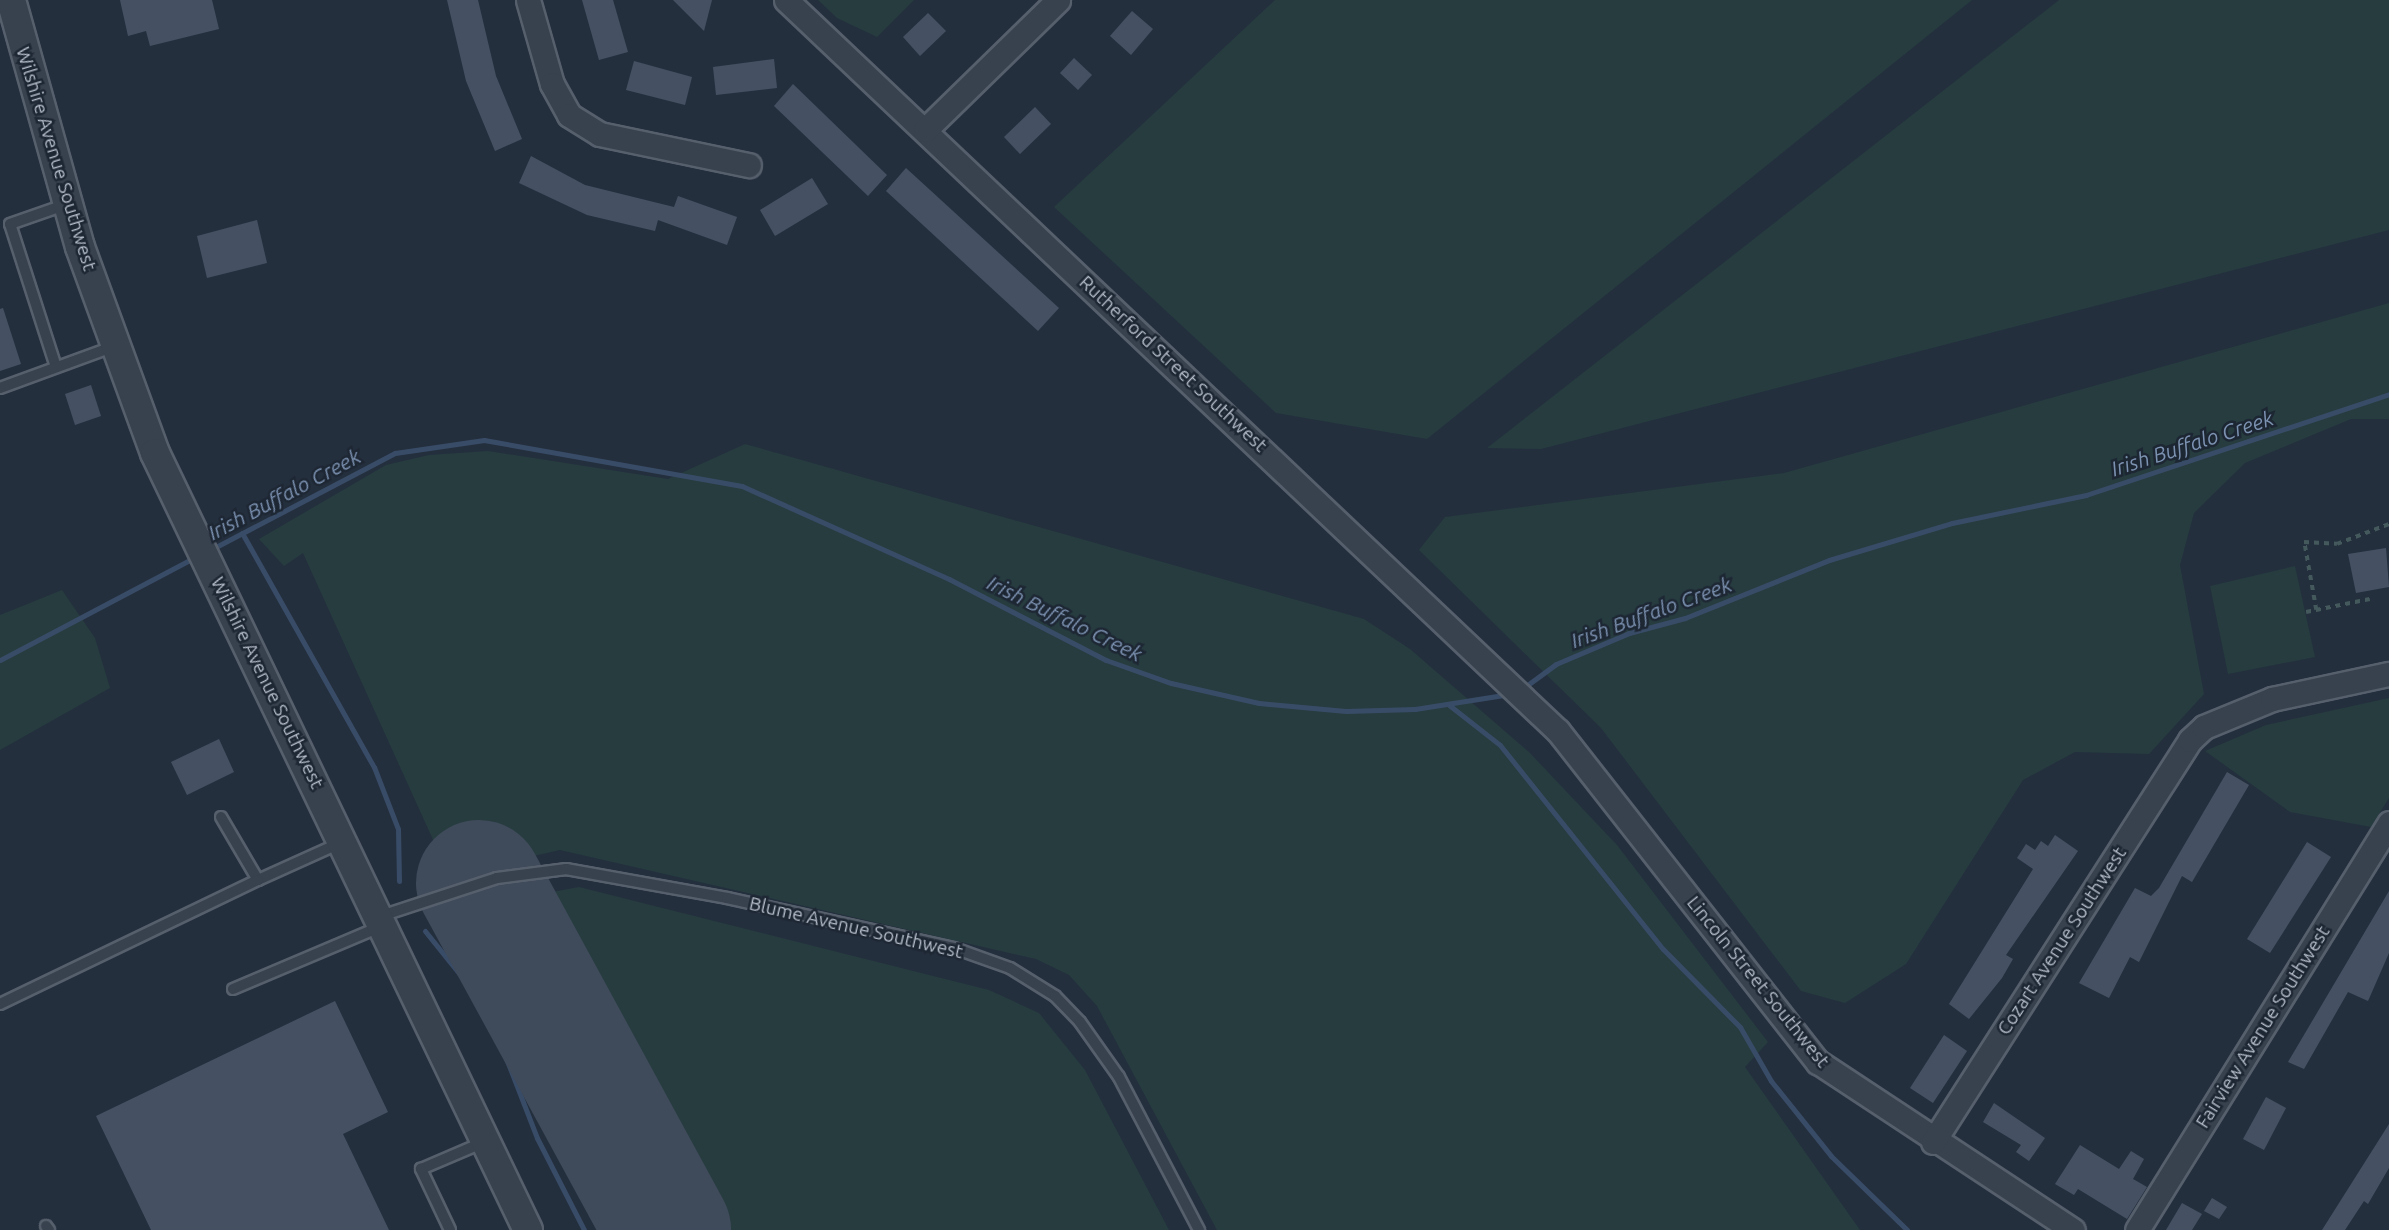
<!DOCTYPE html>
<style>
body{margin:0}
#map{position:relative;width:2389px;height:1230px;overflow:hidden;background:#242f3e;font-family:Ubuntu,sans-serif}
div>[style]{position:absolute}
.green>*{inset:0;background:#263c3f}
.stream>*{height:5px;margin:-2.5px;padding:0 2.5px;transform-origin:2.5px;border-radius:2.5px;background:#394c67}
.runway>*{height:126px;margin:-63px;padding:0 63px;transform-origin:63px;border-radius:63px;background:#3f4a5a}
.building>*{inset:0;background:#455162}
.path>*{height:3.5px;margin-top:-1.75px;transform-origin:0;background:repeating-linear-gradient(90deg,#44595c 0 5px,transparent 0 10px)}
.roads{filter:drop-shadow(2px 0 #565f6c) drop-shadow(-2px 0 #565f6c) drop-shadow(0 2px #565f6c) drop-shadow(0 -2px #565f6c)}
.service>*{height:10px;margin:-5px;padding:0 5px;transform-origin:5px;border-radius:5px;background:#38414e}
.minor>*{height:23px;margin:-11.5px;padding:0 11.5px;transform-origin:11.5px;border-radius:11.5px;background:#38414e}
.tertiary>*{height:28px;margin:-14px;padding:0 14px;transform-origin:14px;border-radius:14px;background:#38414e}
span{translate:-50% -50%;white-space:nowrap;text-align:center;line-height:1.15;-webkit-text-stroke:5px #1d2633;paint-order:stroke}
.street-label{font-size:19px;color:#b4bcc9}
.water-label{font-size:21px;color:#7c92b1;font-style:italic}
</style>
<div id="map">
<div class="green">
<i style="clip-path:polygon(818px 0,914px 0,877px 37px,837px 18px)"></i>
<i style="clip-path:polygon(1275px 0,1972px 0,1427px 439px,1276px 413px,1054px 207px)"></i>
<i style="clip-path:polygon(2059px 0,2389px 0,2389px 230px,1541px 449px,1487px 448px)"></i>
<i style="clip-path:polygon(2389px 303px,2389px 419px,2351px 419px,2245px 463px,2194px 513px,2180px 565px,2204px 694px,2149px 754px,2075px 752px,2023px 780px,1906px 964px,1845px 1003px,1801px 991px,1601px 728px,1419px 550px,1445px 517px,1784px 473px)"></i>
<i style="clip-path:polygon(745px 444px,1364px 619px,1410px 649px,1529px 752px,1617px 845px,1768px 1042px,1745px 1067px,1860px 1230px,1217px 1230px,1097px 1006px,1069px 975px,1036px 959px,560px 850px,449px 875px,303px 553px,284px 566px,259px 539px,386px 465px,429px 455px,488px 451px,668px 479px)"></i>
<i style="clip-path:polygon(2295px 566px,2315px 657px,2228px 674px,2210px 586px)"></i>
<i style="clip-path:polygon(62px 590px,95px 638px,110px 688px,0 750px,0 615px)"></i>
<i style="clip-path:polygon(2389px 698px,2389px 798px,2371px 827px,2290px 812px,2205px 751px,2266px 725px)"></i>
<i style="clip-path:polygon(579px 887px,989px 990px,1039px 1013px,1085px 1070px,1169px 1230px,703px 1230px,519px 898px)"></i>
</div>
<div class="stream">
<i style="left:242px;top:533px;width:269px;rotate:60.6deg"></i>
<i style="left:374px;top:767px;width:66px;rotate:68.8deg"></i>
<i style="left:398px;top:829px;width:52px;rotate:88.9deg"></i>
<i style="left:212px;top:549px;width:207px;rotate:-27.7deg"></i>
<i style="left:395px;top:453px;width:90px;rotate:-8.3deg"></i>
<i style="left:484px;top:440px;width:262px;rotate:10.1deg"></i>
<i style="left:742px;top:486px;width:227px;rotate:24.2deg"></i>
<i style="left:949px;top:579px;width:177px;rotate:27.3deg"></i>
<i style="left:1106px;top:660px;width:69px;rotate:19.5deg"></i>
<i style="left:1171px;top:683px;width:90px;rotate:12.8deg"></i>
<i style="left:1259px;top:703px;width:87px;rotate:5.3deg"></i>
<i style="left:1346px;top:711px;width:69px;rotate:-1.7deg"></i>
<i style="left:1415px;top:709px;width:96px;rotate:-9deg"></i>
<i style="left:0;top:660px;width:223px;rotate:-27.8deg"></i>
<i style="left:1522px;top:689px;width:42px;rotate:-36.3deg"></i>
<i style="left:1556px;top:664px;width:79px;rotate:-23deg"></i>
<i style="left:1629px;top:633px;width:58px;rotate:-15deg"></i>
<i style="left:1685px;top:618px;width:155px;rotate:-21.9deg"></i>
<i style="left:1829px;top:560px;width:128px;rotate:-16.7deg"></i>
<i style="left:1952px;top:523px;width:137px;rotate:-11.8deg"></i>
<i style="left:2086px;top:495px;width:319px;rotate:-18.4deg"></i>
<i style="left:1449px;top:705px;width:65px;rotate:38.1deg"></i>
<i style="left:1500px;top:745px;width:261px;rotate:51.4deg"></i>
<i style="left:1663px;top:949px;width:110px;rotate:45.4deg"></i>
<i style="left:1740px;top:1027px;width:62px;rotate:60.1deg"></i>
<i style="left:1771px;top:1081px;width:96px;rotate:51.3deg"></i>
<i style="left:1831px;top:1156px;width:106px;rotate:44.2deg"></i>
<i style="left:425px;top:931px;width:73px;rotate:51.1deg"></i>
<i style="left:471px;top:988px;width:59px;rotate:61.7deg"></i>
<i style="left:499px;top:1040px;width:105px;rotate:68.8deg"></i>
<i style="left:537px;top:1138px;width:103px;rotate:62.9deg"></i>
</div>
<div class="runway">
<i style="left:479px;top:883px;width:395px;rotate:61.4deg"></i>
</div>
<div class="building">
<i style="clip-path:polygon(120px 0,212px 0,219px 29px,150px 46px,146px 31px,128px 36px)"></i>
<i style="clip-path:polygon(447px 0,478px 0,496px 76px,522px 139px,495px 151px,466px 81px)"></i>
<i style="clip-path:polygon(582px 0,613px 0,628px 52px,599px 60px)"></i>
<i style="clip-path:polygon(673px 0,712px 0,704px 31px)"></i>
<i style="clip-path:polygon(1132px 11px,1153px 29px,1131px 55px,1110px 36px)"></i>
<i style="clip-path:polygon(928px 13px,946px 31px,920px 56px,903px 37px)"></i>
<i style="clip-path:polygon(1074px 58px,1092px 75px,1078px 90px,1060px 73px)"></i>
<i style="clip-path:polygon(774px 59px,777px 88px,716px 95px,713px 67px)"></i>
<i style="clip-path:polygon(634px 61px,692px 77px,685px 105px,626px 90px)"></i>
<i style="clip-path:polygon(793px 84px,887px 175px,868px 196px,774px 106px)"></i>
<i style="clip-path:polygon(1035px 107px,1051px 124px,1020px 154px,1004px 137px)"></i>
<i style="clip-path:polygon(531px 156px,585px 185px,674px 207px,678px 196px,737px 217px,727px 245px,658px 220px,655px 231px,587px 215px,519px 183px)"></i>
<i style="clip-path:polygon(906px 168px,1059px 308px,1038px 331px,886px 191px)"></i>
<i style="clip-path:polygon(812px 178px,828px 204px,775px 236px,760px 210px)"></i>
<i style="clip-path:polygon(257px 220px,267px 263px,207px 278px,197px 236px)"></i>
<i style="clip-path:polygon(3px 308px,21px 364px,0 371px,0 309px)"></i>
<i style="clip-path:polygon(91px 385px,101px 416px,75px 425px,65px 394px)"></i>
<i style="clip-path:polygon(2386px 548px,2389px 587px,2356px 593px,2348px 554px)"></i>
<i style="clip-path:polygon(219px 739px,234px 772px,187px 795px,171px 762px)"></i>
<i style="clip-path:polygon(2227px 772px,2249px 785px,2192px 882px,2182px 876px,2139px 962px,2130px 957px,2109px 998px,2079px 983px,2135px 888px,2151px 896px,2159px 888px)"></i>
<i style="clip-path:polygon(2055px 835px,2078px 851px,2006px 955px,2013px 959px,2002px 978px,1969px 1019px,1949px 1004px,2033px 869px,2017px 858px,2026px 844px,2035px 850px,2041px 841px,2048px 846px)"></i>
<i style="clip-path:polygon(2307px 842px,2331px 857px,2270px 953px,2247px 939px)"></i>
<i style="clip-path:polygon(2389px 891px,2389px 953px,2368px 1001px,2348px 992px,2304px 1069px,2288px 1062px)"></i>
<i style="clip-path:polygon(335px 1001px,388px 1112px,343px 1134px,389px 1230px,151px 1230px,96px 1116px)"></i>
<i style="clip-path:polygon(1944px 1035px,1967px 1051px,1933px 1103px,1910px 1088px)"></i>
<i style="clip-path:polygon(2266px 1097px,2286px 1108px,2264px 1150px,2243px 1139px)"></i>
<i style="clip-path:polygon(1994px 1103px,2045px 1138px,2029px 1161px,2016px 1152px,2021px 1145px,1983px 1122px)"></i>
<i style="clip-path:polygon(2389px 1124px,2389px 1168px,2368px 1204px,2364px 1201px,2345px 1230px,2322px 1230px)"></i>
<i style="clip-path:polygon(2080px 1145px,2119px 1169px,2131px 1151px,2144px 1159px,2133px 1179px,2147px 1187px,2127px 1219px,2078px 1189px,2074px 1195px,2055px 1184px)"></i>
<i style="clip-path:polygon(2212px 1198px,2227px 1207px,2219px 1219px,2204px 1211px)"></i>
<i style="clip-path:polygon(2182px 1203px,2202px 1214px,2192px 1230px,2166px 1230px)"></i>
</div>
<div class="path">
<i style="left:2316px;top:610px;width:69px;rotate:-100deg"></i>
<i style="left:2304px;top:542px;width:33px;rotate:3deg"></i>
<i style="left:2337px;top:544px;width:56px;rotate:-21deg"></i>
<i style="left:2306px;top:612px;width:65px;rotate:-11.5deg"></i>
</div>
<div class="roads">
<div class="service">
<i style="left:56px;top:367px;width:150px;rotate:-107.8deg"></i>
<i style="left:10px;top:224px;width:60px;rotate:-19.3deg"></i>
<i style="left:0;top:388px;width:122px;rotate:-20.1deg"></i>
<i style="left:221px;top:817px;width:73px;rotate:59.6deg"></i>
<i style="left:258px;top:880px;width:90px;rotate:-24.3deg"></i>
<i style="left:381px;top:916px;width:122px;rotate:-18.1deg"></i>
<i style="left:497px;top:878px;width:70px;rotate:-7.4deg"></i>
<i style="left:566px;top:869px;width:164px;rotate:10.2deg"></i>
<i style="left:727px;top:898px;width:232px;rotate:12.4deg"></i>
<i style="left:954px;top:948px;width:59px;rotate:19.7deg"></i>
<i style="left:1010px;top:968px;width:53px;rotate:31.9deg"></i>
<i style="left:1055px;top:996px;width:36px;rotate:46deg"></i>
<i style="left:1080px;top:1022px;width:67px;rotate:54.7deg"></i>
<i style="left:1119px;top:1077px;width:173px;rotate:62.4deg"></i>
<i style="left:233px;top:989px;width:162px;rotate:-22.9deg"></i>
<i style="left:0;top:1004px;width:286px;rotate:-25.7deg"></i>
<i style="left:46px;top:1226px;width:5px;rotate:53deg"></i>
<i style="left:450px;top:1230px;width:68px;rotate:-115.4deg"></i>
<i style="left:421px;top:1169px;width:69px;rotate:-23.2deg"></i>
</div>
<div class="minor">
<i style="left:528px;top:0;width:87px;rotate:74.1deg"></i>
<i style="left:552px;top:84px;width:35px;rotate:61deg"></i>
<i style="left:569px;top:115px;width:36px;rotate:32deg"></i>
<i style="left:600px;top:134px;width:152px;rotate:11.8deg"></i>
<i style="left:786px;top:0;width:1063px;rotate:43.44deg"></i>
<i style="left:1558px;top:731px;width:421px;rotate:51.9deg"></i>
<i style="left:1818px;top:1062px;width:305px;rotate:33.4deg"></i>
<i style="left:925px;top:130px;width:186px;rotate:-44.3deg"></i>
<i style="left:1933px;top:1142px;width:477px;rotate:-57.4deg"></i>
<i style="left:2190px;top:740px;width:19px;rotate:-43deg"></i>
<i style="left:2204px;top:727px;width:74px;rotate:-22.4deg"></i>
<i style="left:2272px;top:699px;width:120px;rotate:-12.1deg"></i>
<i style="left:2137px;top:1230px;width:479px;rotate:-58.2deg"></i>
</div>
<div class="tertiary">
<i style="left:11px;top:0;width:256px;rotate:74.4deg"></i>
<i style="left:80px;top:247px;width:219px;rotate:70deg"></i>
<i style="left:155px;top:453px;width:862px;rotate:64.36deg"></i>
</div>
</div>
<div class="street-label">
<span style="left:56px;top:159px;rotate:73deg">Wilshire Avenue Southwest</span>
<span style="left:1173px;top:364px;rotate:43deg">Rutherford Street Southwest</span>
<span style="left:267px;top:683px;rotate:64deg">Wilshire Avenue Southwest</span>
<span style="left:856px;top:928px;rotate:13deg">Blume Avenue Southwest</span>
<span style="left:2062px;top:941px;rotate:-57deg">Cozart Avenue Southwest</span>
<span style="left:1758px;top:982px;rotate:51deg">Lincoln Street Southwest</span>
<span style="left:2263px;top:1027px;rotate:-58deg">Fairview Avenue Southwest</span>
</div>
<div class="water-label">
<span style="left:2192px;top:443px;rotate:-18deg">Irish Buffalo Creek</span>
<span style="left:284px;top:494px;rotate:-28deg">Irish Buffalo Creek</span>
<span style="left:1651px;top:612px;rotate:-20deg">Irish Buffalo Creek</span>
<span style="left:1065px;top:618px;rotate:26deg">Irish Buffalo Creek</span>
</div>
</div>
